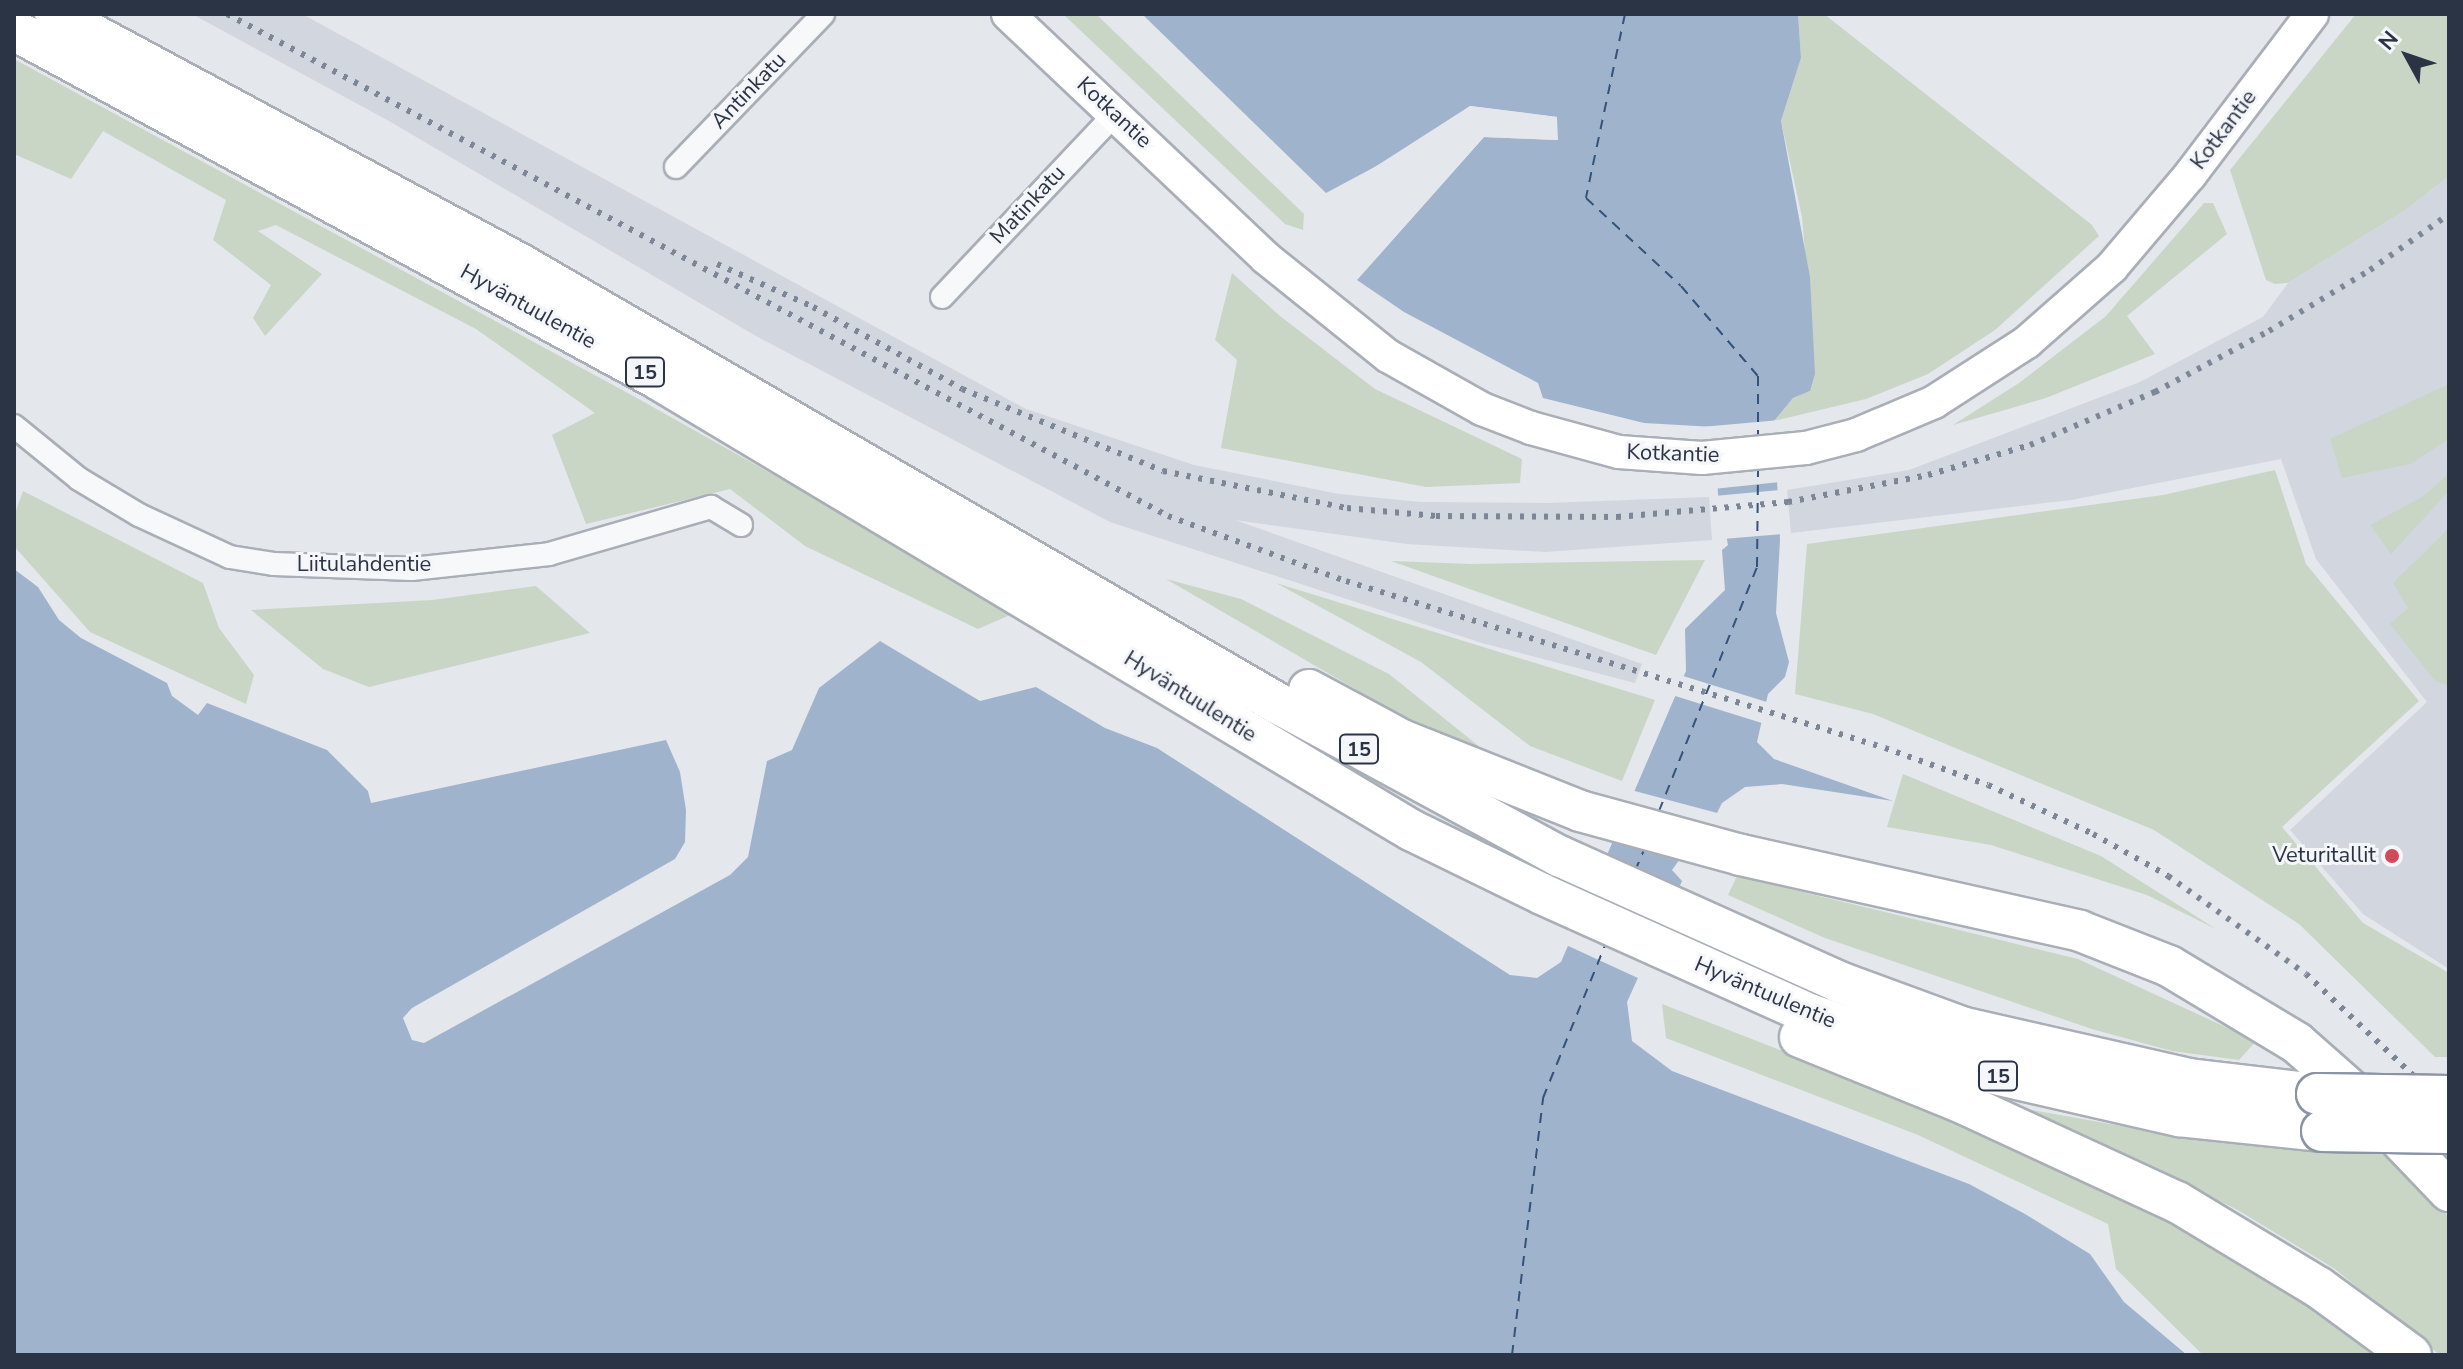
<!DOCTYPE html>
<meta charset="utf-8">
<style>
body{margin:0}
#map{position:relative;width:2463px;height:1369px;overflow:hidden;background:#e4e7ec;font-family:"Nunito Sans",sans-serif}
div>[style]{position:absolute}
.built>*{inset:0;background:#d2d6de}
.green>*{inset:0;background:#c9d6c5}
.water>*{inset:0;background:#9fb4cc}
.pier>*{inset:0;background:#e4e7ec}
.ferry>*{height:2px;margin-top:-1px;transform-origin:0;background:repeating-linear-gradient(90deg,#34527a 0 10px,transparent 0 18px)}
.roads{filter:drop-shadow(2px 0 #a9aeb7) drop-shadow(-2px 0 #a9aeb7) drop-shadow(0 2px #a9aeb7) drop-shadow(0 -2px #a9aeb7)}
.street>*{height:22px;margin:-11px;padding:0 11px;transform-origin:11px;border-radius:11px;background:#f7f8fa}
.secondary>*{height:32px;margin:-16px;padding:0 16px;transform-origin:16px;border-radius:16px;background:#fff}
.highway>*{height:40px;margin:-20px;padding:0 20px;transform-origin:20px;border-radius:20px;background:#fff}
.rail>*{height:6px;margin-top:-3px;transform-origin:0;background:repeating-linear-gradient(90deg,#7d8696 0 4px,transparent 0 12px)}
.bridges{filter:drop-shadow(2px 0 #8b94a3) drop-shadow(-2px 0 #8b94a3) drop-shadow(0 2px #8b94a3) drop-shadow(0 -2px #8b94a3)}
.highway-bridge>*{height:40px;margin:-20px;padding:0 20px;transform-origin:20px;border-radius:20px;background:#fff}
.dots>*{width:22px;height:22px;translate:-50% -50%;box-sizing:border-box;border:4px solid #f4f6f9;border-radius:50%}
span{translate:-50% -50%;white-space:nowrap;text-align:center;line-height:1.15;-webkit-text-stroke:6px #f4f6f9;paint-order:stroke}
.shield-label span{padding:2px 6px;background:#f4f6f9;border:2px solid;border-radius:6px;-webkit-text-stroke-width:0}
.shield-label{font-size:20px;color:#2b3445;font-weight:700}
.street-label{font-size:22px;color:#2b3445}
.poi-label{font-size:22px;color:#2b3445}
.right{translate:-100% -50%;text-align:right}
.frame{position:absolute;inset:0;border:16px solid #2b3445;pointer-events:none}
.north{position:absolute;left:2367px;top:16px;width:80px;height:80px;-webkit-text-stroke:6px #f4f6f9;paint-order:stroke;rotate:310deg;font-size:22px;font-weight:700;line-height:32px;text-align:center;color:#2b3445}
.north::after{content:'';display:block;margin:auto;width:28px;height:36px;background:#2b3445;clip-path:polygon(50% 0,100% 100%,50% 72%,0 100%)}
</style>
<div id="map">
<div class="built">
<i style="clip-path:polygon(192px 14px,302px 14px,1026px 409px,1194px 465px,1339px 494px,1421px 502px,1547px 503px,1709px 497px,1712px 540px,1545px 552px,1407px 544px,1235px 520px,1642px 664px,1635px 683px,1482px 643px,1110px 522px,756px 336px,389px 121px)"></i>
<i style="clip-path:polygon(2449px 176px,2449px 969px,2363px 914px,2290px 830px,2427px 702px,2316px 559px,2281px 459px,2071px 500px,1791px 533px,1787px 490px,1909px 470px,2140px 382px,2263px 317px,2288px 283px,2407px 209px)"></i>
</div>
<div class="green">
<i style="clip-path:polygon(1063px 14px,1096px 14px,1304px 214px,1303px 230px,1285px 224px)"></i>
<i style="clip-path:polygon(1798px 14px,1824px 14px,2092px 225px,2099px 236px,1995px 330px,1928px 374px,1866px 399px,1774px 421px,1793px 398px,1810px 391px,1813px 346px,1802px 217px,1781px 121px,1801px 58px)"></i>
<i style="clip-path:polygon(2356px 14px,2449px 14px,2449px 176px,2407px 209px,2288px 283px,2275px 284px,2266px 280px,2230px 170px)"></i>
<i style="clip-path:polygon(14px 59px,635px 397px,1017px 612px,978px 629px,805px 546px,730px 489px,586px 524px,552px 435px,595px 413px,476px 329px,276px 225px,258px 231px,322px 274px,265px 336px,253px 318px,271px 285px,213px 240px,226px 200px,103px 131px,71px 179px,14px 154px)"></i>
<i style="clip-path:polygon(2204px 203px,2213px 203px,2227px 234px,2127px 316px,2155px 354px,2046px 398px,1953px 425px,2019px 383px,2106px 316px)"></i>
<i style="clip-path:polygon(1232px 273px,1280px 316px,1375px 389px,1522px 459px,1520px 483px,1426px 487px,1221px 448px,1237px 360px,1215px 340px)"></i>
<i style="clip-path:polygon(2449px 384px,2449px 439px,2410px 464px,2342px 478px,2330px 439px)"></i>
<i style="clip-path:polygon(2275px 470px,2306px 564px,2419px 701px,2282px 827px,2363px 923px,2449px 973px,2449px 1057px,2435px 1057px,2299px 924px,2154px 830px,1873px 714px,1795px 694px,1807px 544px,2163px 495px)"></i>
<i style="clip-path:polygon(2449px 473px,2449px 491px,2391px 554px,2370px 525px,2424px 496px)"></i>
<i style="clip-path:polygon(23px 491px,203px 583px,219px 628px,254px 675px,246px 704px,90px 632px,14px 546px,14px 516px)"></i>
<i style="clip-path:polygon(2449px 528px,2449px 686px,2435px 681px,2390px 624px,2408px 608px,2393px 583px)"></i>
<i style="clip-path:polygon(1705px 560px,1656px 655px,1391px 561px,1471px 564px)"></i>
<i style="clip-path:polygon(1166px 579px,1241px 599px,1389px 674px,1496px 760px,1388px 708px)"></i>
<i style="clip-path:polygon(1276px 583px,1655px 700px,1622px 781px,1530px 746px,1421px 662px)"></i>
<i style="clip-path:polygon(536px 586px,590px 633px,369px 687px,323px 669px,251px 610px,432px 600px)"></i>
<i style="clip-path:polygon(1903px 774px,2101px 856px,2216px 929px,2147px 895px,1991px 845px,1887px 827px)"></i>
<i style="clip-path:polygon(1737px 876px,2078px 959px,2256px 1041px,2239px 1060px,2172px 1051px,2092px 1029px,1825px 938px,1728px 895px)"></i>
<i style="clip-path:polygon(1662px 1004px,1970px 1124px,2246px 1256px,2386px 1355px,2203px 1355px,2116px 1269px,2108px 1224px,1918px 1135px,1666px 1038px)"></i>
<i style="clip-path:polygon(2026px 1109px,2205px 1141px,2399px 1155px,2449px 1218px,2449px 1355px,2440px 1355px,2335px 1269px,2236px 1209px)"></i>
</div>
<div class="water">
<i style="clip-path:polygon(1142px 14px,1798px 14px,1801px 58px,1781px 121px,1810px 277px,1815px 374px,1810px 391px,1793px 398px,1774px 421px,1780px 540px,1776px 613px,1789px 662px,1785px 677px,1768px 694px,1757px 742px,1774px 759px,1893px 801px,1782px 784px,1745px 787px,1722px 803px,1692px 863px,1682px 856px,1672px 870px,1682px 881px,1627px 1002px,1632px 1041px,1672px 1071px,1969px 1184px,2025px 1214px,2090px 1254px,2124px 1302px,2187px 1355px,14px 1355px,14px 569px,38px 587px,59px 620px,81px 638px,167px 683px,172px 696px,198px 715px,207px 703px,327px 750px,368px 791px,371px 803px,666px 740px,680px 772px,686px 810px,685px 842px,675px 859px,412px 1008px,403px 1018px,412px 1040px,424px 1043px,730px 875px,748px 857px,767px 761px,792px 750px,819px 688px,880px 641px,980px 701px,1036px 687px,1105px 728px,1157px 748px,1510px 975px,1537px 978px,1561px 962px,1686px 671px,1685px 629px,1725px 590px,1722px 550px,1728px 545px,1718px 494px,1714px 427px,1644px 423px,1543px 398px,1538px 383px,1404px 312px,1357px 280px,1484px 137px,1557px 140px,1557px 117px,1470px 106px,1412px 147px,1326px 193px)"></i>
</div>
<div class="pier">
<i style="clip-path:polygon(1470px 106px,1557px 117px,1558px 140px,1484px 137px,1357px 280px,1482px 134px,1554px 136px,1553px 120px,1472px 110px,1414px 150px,1328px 197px)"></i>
<i style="clip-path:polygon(1780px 420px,1781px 482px,1713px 489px,1711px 431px,1701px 427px)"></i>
<i style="clip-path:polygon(1780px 490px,1782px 534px,1723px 539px,1714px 496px)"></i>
<i style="clip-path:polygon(1680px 675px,1770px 703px,1765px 724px,1672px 695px)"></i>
<i style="clip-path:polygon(1631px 790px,1721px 814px,1699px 857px,1612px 834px)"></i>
<i style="clip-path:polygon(1603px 855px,1682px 891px,1640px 979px,1564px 944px)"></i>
</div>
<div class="ferry">
<i style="left:1625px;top:14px;width:188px;rotate:102deg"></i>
<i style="left:1586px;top:198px;width:129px;rotate:42.8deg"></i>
<i style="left:1681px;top:286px;width:118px;rotate:49.5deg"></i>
<i style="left:1758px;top:376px;width:62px;rotate:90deg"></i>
<i style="left:1659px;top:811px;width:263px;rotate:-68.1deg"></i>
<i style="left:1757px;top:567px;width:98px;rotate:-89.4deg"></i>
<i style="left:1635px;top:871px;width:26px;rotate:-67deg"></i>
<i style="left:1512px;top:1355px;width:259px;rotate:-83.1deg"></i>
<i style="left:1543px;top:1098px;width:167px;rotate:-67.9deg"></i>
</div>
<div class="roads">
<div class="street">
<i style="left:676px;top:167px;width:212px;rotate:-46.1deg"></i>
<i style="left:942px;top:297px;width:252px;rotate:-46.6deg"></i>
<i style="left:14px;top:426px;width:84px;rotate:39.2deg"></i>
<i style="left:79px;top:479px;width:70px;rotate:31deg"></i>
<i style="left:139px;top:515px;width:100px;rotate:24.8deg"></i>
<i style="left:230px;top:557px;width:45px;rotate:9deg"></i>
<i style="left:274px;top:564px;width:138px;rotate:2.1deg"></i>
<i style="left:412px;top:569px;width:138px;rotate:-6.2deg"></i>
<i style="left:549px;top:554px;width:169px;rotate:-16.2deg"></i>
<i style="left:711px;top:507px;width:35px;rotate:31deg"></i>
</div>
<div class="secondary">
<i style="left:1008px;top:14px;width:355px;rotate:43.4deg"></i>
<i style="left:1266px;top:258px;width:156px;rotate:38.8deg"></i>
<i style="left:1388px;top:356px;width:108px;rotate:29.4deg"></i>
<i style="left:1482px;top:409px;width:53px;rotate:21.2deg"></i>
<i style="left:1531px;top:428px;width:91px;rotate:15.3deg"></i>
<i style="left:1619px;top:452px;width:83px;rotate:4.1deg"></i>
<i style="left:1702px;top:458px;width:104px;rotate:-5.5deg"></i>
<i style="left:1806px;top:448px;width:52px;rotate:-14.6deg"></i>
<i style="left:1856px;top:435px;width:85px;rotate:-22.9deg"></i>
<i style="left:1934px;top:402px;width:111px;rotate:-32.8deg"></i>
<i style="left:2027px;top:342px;width:113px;rotate:-41.4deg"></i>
<i style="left:2112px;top:267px;width:121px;rotate:-49.7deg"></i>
<i style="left:2190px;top:175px;width:202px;rotate:-52.8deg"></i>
</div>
<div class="highway">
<i style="left:55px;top:14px;width:528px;rotate:28.26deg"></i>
<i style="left:520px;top:264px;width:875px;rotate:30.11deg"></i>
<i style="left:1277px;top:703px;width:321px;rotate:28.5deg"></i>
<i style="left:1559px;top:856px;width:307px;rotate:24.2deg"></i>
<i style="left:1839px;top:982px;width:134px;rotate:20.1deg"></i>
<i style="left:1965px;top:1028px;width:230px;rotate:12.8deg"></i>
<i style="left:2189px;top:1079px;width:129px;rotate:6.7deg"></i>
<i style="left:14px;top:30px;width:732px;rotate:28.45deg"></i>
<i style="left:658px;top:379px;width:878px;rotate:30.92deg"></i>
<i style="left:1411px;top:830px;width:146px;rotate:26deg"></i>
<i style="left:1542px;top:894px;width:293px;rotate:24.2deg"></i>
<i style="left:1809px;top:1014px;width:160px;rotate:19deg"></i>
<i style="left:1960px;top:1066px;width:225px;rotate:12.9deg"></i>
<i style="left:2179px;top:1116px;width:144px;rotate:6deg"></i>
<i style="left:1309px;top:690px;width:106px;rotate:28.3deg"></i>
<i style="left:1402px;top:740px;width:192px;rotate:21.7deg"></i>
<i style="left:1580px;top:811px;width:167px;rotate:15.3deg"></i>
<i style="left:1741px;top:855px;width:347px;rotate:12.6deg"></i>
<i style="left:2080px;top:931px;width:96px;rotate:21.5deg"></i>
<i style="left:2169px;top:966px;width:149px;rotate:31deg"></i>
<i style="left:2297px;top:1043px;width:91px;rotate:41.4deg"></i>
<i style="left:2365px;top:1103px;width:122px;rotate:46.3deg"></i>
<i style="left:1800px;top:1037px;width:170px;rotate:22.1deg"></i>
<i style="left:1958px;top:1101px;width:241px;rotate:24.8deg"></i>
<i style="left:2177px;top:1202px;width:165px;rotate:31.1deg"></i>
<i style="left:2318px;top:1287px;width:115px;rotate:36.2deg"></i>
</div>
</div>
<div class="rail">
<i style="left:227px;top:14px;width:1067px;rotate:28.08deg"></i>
<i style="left:1168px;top:516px;width:189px;rotate:20.1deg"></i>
<i style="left:1346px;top:581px;width:564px;rotate:17.21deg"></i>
<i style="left:1885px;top:748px;width:109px;rotate:19.8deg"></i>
<i style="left:1988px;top:785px;width:116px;rotate:25deg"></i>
<i style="left:2093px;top:834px;width:86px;rotate:29.2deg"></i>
<i style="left:2168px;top:876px;width:169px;rotate:35.4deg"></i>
<i style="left:2306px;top:974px;width:197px;rotate:43.4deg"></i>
<i style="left:717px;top:264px;width:105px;rotate:24.1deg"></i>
<i style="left:813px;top:307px;width:170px;rotate:28.8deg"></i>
<i style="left:962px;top:389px;width:217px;rotate:22.2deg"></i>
<i style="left:1163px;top:471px;width:188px;rotate:11.4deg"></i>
<i style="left:1347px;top:508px;width:89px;rotate:5.1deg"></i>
<i style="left:1436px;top:516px;width:181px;rotate:0.3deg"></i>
<i style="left:1617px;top:517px;width:172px;rotate:-5deg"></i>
<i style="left:1788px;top:502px;width:143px;rotate:-10.9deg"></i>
<i style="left:1928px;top:475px;width:106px;rotate:-16.4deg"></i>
<i style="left:2030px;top:445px;width:136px;rotate:-23deg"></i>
<i style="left:2155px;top:392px;width:129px;rotate:-28.2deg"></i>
<i style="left:2269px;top:331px;width:118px;rotate:-31.1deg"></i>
<i style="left:2370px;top:270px;width:97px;rotate:-35.3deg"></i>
</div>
<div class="bridges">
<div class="highway-bridge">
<i style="left:2317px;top:1094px;width:132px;rotate:0.9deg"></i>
<i style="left:2322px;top:1131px;width:127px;rotate:0.9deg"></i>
</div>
</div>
<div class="dots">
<i style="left:2392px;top:856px;background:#d1495b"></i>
</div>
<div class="shield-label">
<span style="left:645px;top:372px">15</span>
<span style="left:1359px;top:749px">15</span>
<span style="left:1998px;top:1076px">15</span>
</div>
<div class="street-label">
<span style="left:749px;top:91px;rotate:-46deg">Antinkatu</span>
<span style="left:1114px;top:113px;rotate:43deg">Kotkantie</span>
<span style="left:2224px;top:130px;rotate:-53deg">Kotkantie</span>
<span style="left:1028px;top:205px;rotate:-47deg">Matinkatu</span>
<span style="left:528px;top:307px;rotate:29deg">Hyväntuulentie</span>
<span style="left:1673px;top:454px;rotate:2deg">Kotkantie</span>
<span style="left:364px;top:565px">Liitulahdentie</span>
<span style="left:1190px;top:697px;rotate:32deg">Hyväntuulentie</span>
<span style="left:1765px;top:993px;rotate:23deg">Hyväntuulentie</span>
</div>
<div class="poi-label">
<span class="right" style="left:2376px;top:856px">Veturitallit</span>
</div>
<div class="frame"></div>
<div class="north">N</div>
</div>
